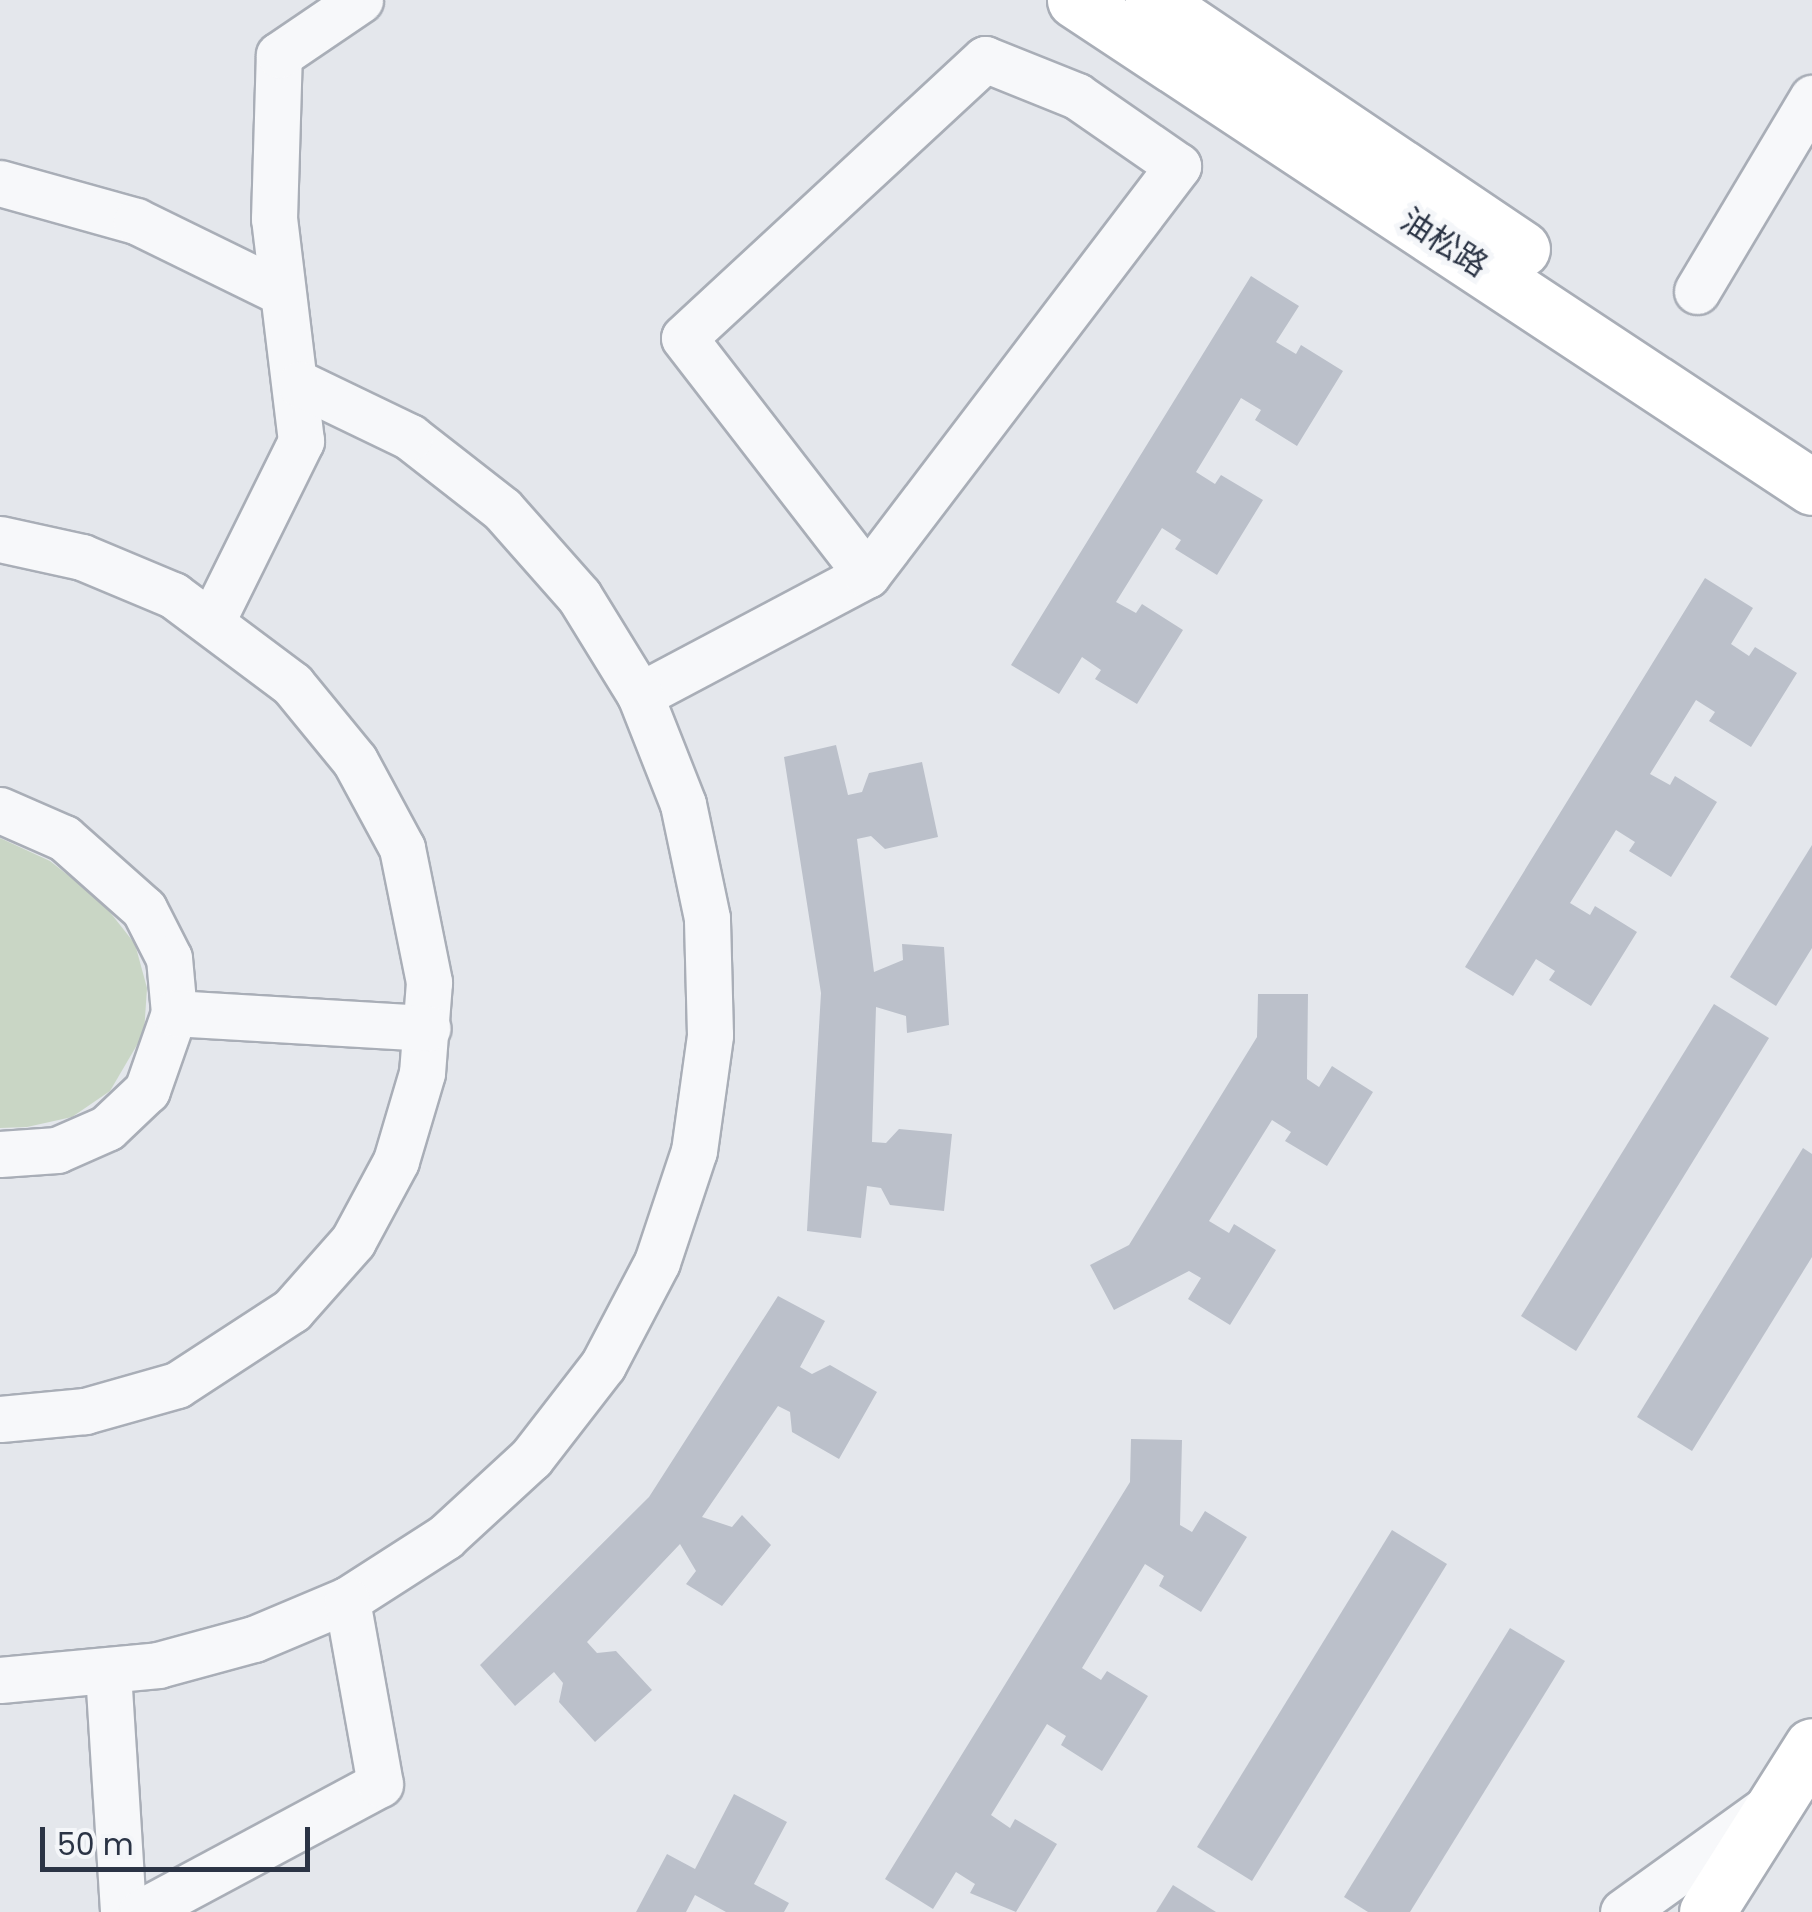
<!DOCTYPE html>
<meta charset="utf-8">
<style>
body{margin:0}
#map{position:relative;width:1812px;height:1912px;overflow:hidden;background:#e4e7ec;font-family:Poppins,"Noto Sans SC",sans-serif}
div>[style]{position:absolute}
.green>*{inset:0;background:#c9d6c5}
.building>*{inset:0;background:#bbc0ca}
.roads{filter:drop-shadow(2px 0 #a9aeb7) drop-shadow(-2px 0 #a9aeb7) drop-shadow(0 2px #a9aeb7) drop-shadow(0 -2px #a9aeb7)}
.minor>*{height:45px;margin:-22.5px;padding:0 22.5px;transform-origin:22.5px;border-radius:22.5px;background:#f7f8fa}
.major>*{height:55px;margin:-27.5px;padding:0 27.5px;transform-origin:27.5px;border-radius:27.5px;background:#fff}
span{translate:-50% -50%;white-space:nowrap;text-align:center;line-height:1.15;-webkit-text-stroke:10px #f4f6f9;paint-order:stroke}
.street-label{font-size:32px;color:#2b3445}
.scale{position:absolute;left:40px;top:1827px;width:270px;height:45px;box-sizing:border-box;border:5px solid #2b3445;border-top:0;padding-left:12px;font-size:30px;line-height:35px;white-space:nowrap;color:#2b3445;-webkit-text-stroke:8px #f4f6f9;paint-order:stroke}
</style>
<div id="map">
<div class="green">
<i style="clip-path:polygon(0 838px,50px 861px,102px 902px,135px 944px,147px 988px,144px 1033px,110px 1091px,72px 1117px,27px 1127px,0 1128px)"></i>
</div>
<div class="building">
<i style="clip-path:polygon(1251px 276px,1299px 306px,1276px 342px,1296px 354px,1301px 345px,1343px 371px,1297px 446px,1255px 420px,1261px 410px,1241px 398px,1196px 472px,1215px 484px,1221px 475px,1263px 500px,1217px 575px,1175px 549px,1181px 540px,1162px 528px,1116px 602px,1136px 613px,1142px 604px,1183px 630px,1137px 704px,1095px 679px,1101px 670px,1082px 657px,1059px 694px,1011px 665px)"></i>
<i style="clip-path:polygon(1705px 578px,1753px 608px,1731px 644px,1749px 656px,1755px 647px,1797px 673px,1751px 747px,1709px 721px,1715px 712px,1696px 700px,1650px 774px,1670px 785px,1675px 776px,1717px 802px,1671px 877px,1629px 851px,1635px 842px,1616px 830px,1570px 903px,1590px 915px,1595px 906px,1637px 932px,1591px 1006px,1549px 980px,1555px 971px,1536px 959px,1513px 996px,1465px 967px)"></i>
<i style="clip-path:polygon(836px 745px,848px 795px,862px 792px,869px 773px,922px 762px,938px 837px,885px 849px,871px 836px,857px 839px,874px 972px,903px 960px,902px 944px,944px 947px,949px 1025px,907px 1033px,906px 1016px,876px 1007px,872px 1142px,886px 1143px,899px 1129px,952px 1134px,944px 1211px,890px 1205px,881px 1188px,867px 1186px,861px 1238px,807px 1231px,821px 993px,784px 757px)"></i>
<i style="clip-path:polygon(1812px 845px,1812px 948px,1776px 1006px,1730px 977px)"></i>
<i style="clip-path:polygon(1258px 994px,1308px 994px,1307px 1079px,1319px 1087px,1332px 1066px,1373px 1092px,1327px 1166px,1285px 1141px,1291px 1132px,1272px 1120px,1209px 1221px,1229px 1233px,1234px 1224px,1276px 1250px,1230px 1325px,1188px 1299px,1201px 1278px,1189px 1271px,1114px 1310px,1090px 1265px,1129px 1245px,1257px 1037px)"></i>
<i style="clip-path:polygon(1714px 1004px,1769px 1038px,1576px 1351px,1521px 1316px)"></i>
<i style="clip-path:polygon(1803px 1148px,1812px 1154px,1812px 1257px,1692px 1451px,1637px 1417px)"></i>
<i style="clip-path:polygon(778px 1296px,825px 1321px,800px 1367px,812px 1374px,830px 1365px,877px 1392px,839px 1459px,792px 1432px,790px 1412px,778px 1406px,702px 1517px,732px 1527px,742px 1515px,771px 1545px,722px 1606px,686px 1584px,696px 1571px,680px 1544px,587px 1642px,597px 1653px,616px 1651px,652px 1690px,595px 1742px,559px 1702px,563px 1683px,554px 1672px,515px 1706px,480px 1665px,649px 1497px)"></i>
<i style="clip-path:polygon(1131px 1439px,1182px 1440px,1180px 1525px,1192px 1532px,1205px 1511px,1247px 1537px,1201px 1612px,1159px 1586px,1164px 1576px,1145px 1564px,1082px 1668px,1101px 1680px,1107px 1671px,1148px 1696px,1102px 1771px,1061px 1745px,1066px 1736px,1047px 1724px,991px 1815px,1010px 1828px,1015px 1819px,1057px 1844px,1016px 1912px,970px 1893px,975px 1884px,956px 1872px,933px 1909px,885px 1879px,1130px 1482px)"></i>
<i style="clip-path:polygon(1392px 1530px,1447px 1564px,1252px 1881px,1197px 1847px)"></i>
<i style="clip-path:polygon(1510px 1628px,1565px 1661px,1410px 1912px,1368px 1912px,1344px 1897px)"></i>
<i style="clip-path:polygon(734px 1794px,787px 1822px,754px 1884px,789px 1903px,784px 1912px,726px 1912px,695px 1895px,686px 1912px,636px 1912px,667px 1854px,695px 1869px)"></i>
<i style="clip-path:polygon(1173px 1885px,1216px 1912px,1156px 1912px)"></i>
</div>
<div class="roads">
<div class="minor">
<i style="left:0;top:183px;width:141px;rotate:15.6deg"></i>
<i style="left:136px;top:221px;width:159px;rotate:26.1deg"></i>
<i style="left:1697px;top:291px;width:225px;rotate:-59.2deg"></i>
<i style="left:0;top:539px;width:84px;rotate:12.4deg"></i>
<i style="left:82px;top:557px;width:99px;rotate:22.7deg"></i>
<i style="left:173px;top:595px;width:149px;rotate:36.8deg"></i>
<i style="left:292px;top:684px;width:99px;rotate:50.7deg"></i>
<i style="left:355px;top:761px;width:99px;rotate:61.6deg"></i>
<i style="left:402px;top:848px;width:137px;rotate:78.6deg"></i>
<i style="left:429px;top:982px;width:91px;rotate:94.4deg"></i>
<i style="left:422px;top:1073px;width:92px;rotate:106.5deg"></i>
<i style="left:396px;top:1161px;width:91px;rotate:118.3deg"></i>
<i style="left:353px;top:1241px;width:92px;rotate:131.5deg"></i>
<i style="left:292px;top:1310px;width:137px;rotate:146.9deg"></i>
<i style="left:177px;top:1385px;width:96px;rotate:164.2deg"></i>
<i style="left:85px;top:1411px;width:85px;rotate:174.6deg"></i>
<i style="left:213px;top:619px;width:199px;rotate:-63.7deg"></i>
<i style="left:301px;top:441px;width:224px;rotate:-96.9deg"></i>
<i style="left:274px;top:219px;width:164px;rotate:-88.3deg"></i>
<i style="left:279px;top:55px;width:98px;rotate:-34.2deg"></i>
<i style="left:640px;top:695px;width:257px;rotate:-27.9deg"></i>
<i style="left:867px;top:575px;width:514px;rotate:-52.75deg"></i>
<i style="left:1178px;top:166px;width:123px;rotate:-145.3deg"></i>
<i style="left:1077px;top:96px;width:99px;rotate:-158.1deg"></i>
<i style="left:985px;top:59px;width:410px;rotate:137.2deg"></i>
<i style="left:684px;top:338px;width:299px;rotate:52.3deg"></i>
<i style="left:0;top:810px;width:70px;rotate:23.6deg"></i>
<i style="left:64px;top:838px;width:107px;rotate:41.6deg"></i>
<i style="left:144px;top:909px;width:55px;rotate:63deg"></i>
<i style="left:169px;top:958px;width:55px;rotate:84.8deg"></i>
<i style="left:174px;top:1013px;width:82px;rotate:109.3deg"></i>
<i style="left:147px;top:1090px;width:55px;rotate:136.5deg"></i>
<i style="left:107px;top:1128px;width:55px;rotate:156.3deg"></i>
<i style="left:57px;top:1150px;width:57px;rotate:176deg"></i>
<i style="left:174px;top:1013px;width:254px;rotate:3.4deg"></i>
<i style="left:108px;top:1672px;width:240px;rotate:86.4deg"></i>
<i style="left:0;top:1680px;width:159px;rotate:-5.4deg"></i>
<i style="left:158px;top:1665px;width:99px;rotate:-15.2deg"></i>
<i style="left:254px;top:1639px;width:101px;rotate:-22.8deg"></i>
<i style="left:347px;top:1600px;width:117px;rotate:-32.7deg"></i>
<i style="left:445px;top:1537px;width:117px;rotate:-42.6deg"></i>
<i style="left:531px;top:1458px;width:118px;rotate:-52.3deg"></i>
<i style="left:603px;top:1365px;width:116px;rotate:-62.3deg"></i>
<i style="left:657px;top:1262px;width:117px;rotate:-71.6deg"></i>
<i style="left:694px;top:1151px;width:117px;rotate:-82.1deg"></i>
<i style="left:710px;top:1035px;width:117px;rotate:-91.5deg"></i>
<i style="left:707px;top:918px;width:116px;rotate:-101.9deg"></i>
<i style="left:683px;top:804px;width:117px;rotate:-111.5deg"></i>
<i style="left:640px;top:695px;width:116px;rotate:-121.6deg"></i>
<i style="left:579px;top:596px;width:116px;rotate:-131.5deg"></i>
<i style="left:502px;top:509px;width:117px;rotate:-142deg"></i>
<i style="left:410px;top:437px;width:122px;rotate:-154.3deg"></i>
<i style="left:141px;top:1912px;width:271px;rotate:-28.2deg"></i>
<i style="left:380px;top:1784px;width:187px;rotate:-100.2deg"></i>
<i style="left:1623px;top:1912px;width:178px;rotate:-35.8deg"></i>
</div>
<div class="major">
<i style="left:1075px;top:0;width:883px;rotate:33.46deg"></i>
<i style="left:1153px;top:0;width:445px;rotate:34deg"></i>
<i style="left:1707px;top:1912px;width:196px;rotate:-57.7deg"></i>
</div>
</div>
<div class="street-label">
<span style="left:1444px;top:243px;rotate:33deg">油松路</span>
</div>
<div class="scale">50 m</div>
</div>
